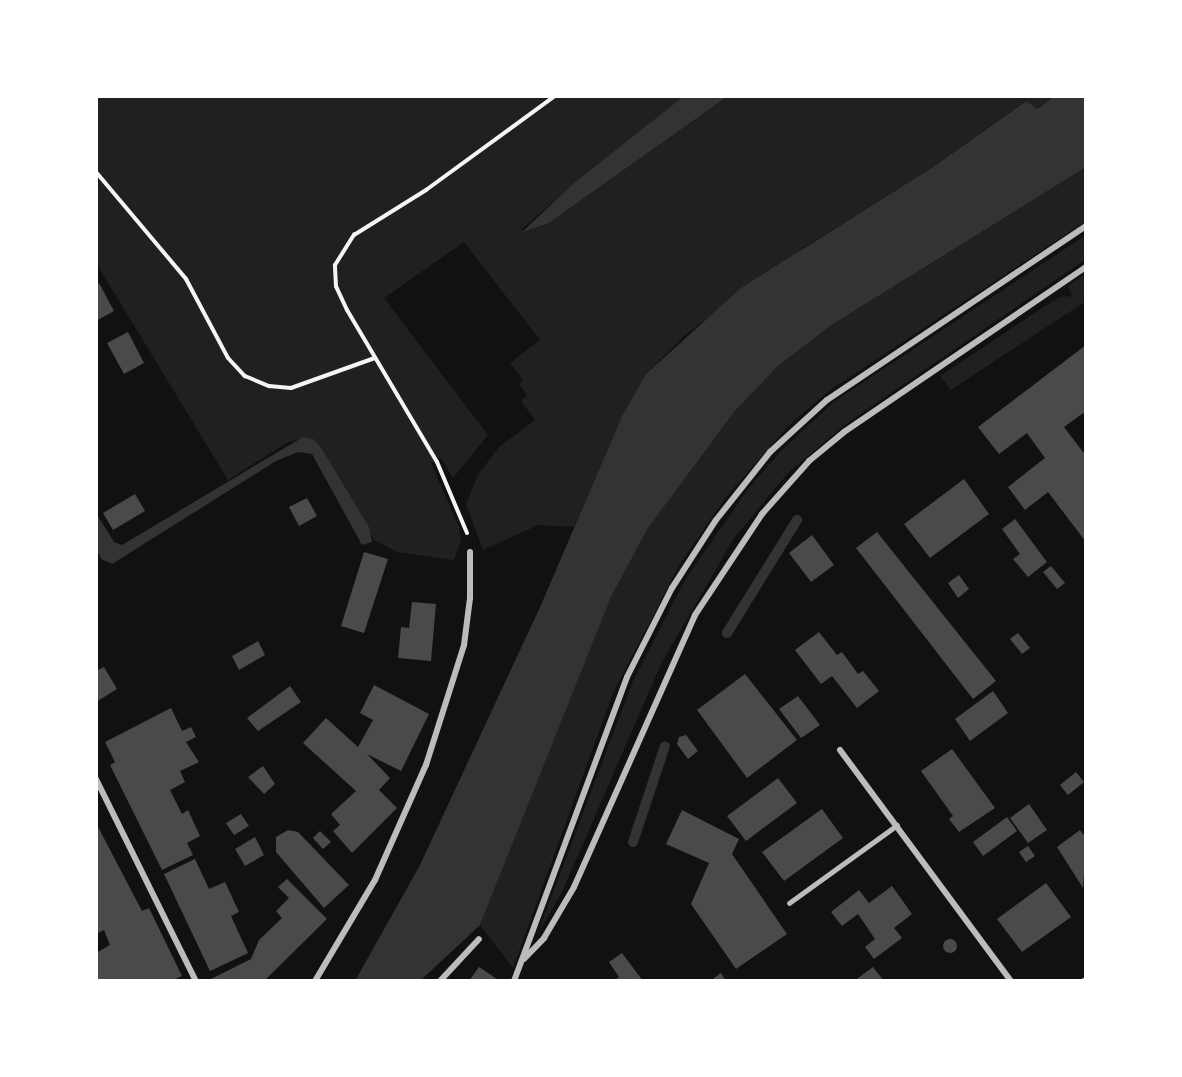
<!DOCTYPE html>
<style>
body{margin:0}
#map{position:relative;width:1182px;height:1077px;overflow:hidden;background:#111;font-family:Poppins,sans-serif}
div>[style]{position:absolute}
.green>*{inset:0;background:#202020}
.water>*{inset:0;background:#333}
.stream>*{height:10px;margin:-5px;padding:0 5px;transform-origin:5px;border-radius:5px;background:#333}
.building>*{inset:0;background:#4a4a4a}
.round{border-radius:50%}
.path>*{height:4px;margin:-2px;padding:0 2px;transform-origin:2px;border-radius:2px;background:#f5f5f5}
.service>*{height:4.5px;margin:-2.25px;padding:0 2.25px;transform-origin:2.25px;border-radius:2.25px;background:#bcbcbc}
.minor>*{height:6px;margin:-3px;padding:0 3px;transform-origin:3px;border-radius:3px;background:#bcbcbc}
span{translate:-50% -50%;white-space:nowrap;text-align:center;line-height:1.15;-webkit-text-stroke:4.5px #fff;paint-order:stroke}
.frame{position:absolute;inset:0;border:98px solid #fff;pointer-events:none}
</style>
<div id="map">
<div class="green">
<i style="clip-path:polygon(96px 96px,684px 96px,554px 201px,522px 229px,522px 233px,549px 223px,728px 96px,1055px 96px,1036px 109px,1025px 101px,933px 167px,805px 247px,685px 335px,646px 374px,622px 416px,574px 527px,538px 525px,483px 550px,466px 504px,478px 475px,498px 448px,535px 420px,521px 401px,527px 395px,519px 384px,523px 380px,510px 363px,540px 340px,464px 242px,384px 298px,488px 435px,453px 478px,441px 458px,431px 463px,459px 527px,461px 540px,454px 560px,397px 552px,374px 540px,320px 446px,309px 437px,288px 442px,228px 480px,96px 263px)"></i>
<i style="clip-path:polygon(1086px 167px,1086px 221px,830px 390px,790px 424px,726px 497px,680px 564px,613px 693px,513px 968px,480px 925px,611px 597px,648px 528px,684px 475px,734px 412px,778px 366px,830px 326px)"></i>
<i style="clip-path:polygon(1086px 235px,1086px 259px,846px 424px,788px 473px,734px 538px,662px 662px,562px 892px,537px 935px,633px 681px,685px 580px,748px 489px,781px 451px,835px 401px)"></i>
<i style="clip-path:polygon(1086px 273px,1086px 301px,951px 390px,940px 376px,1045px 306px,1060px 297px,1072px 296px,1068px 286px)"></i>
</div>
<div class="water">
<i style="clip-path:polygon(684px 96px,728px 96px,549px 223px,521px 233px,573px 184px)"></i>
<i style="clip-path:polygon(1055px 96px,1086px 96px,1086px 167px,830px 326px,778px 366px,734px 412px,648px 528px,611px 597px,480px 925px,420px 981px,355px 981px,420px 865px,541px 605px,622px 416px,646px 374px,741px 288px,933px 167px,1026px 101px,1037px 109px)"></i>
<i style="clip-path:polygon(303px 437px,313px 439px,320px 446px,369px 527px,372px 542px,362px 545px,312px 454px,298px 452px,276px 461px,112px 564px,101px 559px,96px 547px,96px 513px,114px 542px,122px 545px)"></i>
</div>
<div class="stream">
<i style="left:727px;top:633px;width:133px;rotate:-58.2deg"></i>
<i style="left:633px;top:842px;width:101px;rotate:-71.6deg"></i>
</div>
<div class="building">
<i style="clip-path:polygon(99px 283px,114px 311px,96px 321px,96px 285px)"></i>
<i style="clip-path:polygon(128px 332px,144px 363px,124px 374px,107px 343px)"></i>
<i style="clip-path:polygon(1086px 345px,1086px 411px,1064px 427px,1086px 456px,1086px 542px,1048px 492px,1025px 510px,1008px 487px,1045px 458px,1027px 433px,999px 454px,978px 427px)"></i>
<i style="clip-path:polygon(964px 479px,989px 514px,930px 558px,904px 524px)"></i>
<i style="clip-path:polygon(135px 494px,145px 511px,113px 530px,103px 513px)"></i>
<i style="clip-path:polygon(307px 498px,317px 516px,299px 526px,289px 507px)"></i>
<i style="clip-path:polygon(1015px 519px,1047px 562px,1028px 577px,1013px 559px,1020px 554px,1002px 529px)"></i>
<i style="clip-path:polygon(877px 532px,996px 681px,973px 699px,856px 548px)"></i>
<i style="clip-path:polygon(812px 535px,834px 565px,811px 582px,789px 553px)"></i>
<i style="clip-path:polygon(364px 552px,388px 559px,364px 633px,341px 626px)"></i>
<i style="clip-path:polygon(1051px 566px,1065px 583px,1057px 589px,1043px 572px)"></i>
<i style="clip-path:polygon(959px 575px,969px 589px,958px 598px,948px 583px)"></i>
<i style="clip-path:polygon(412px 602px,436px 604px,431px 661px,398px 658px,401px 627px,409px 628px)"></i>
<i style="clip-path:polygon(819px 632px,837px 655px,842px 652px,858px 674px,863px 671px,879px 691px,857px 708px,832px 676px,821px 684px,795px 650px)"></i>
<i style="clip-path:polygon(1018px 633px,1030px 648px,1022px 654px,1010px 639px)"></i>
<i style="clip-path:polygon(258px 641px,265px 655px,239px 670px,232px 656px)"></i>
<i style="clip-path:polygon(104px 667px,117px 689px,96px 702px,96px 671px)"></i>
<i style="clip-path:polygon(745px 674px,797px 740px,747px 778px,697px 710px)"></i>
<i style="clip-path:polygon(374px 685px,429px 714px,401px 771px,367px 754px,390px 778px,379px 790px,397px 808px,352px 853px,333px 831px,340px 825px,331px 814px,356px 791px,303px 743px,326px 718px,358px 747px,373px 720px,360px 713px)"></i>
<i style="clip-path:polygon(290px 686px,301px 702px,258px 731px,247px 718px)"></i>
<i style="clip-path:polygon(993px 691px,1008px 713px,970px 741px,955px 719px)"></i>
<i style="clip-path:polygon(798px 696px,820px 725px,801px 738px,779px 709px)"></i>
<i style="clip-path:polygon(171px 708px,182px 731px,191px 727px,196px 737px,186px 742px,199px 762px,180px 771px,185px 782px,170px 790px,182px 814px,188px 810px,200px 836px,187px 843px,193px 855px,162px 870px,110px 765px,115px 762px,105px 742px)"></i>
<i style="clip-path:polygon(686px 735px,698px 751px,688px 759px,677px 744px,679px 737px)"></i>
<i style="clip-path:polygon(952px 749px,995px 808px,959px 832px,949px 819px,953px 816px,921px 771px)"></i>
<i style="clip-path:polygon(263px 766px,275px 784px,264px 794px,248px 777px)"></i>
<i style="clip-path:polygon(1076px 772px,1084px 782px,1068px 795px,1060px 785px)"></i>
<i style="clip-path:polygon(778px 778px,797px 803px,746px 841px,727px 816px)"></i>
<i style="clip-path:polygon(1029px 804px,1047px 830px,1028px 843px,1010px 818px)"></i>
<i style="clip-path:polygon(822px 809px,843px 838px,784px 881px,762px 852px)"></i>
<i style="clip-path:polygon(682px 810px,739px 839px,732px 854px,787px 934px,736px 969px,691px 904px,709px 863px,666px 844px)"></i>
<i style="clip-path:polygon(241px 814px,249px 826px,234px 835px,226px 823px)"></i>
<i style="clip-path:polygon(1007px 817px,1017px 831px,983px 856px,973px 842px)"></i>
<i style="clip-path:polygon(96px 823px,142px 911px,149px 908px,182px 976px,171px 981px,96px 981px,96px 953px,110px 945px,104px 930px,96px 934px)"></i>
<i style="clip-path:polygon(288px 830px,298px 832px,349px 885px,324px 908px,276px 852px,276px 837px)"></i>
<i style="clip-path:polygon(1080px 830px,1086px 838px,1083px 888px,1057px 847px)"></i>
<i style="clip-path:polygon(320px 831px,331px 842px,323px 849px,313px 838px)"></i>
<i style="clip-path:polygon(255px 837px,264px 855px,245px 866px,235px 849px)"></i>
<i style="clip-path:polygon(1028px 846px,1035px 856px,1026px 862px,1019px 852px)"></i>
<i style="clip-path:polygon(195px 859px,209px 889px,225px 882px,239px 912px,231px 916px,248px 953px,210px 971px,164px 874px)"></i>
<i style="clip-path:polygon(287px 879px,327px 919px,264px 981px,207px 981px,251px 959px,259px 940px,282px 918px,276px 911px,289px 898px,278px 887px)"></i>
<i style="clip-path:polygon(1046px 883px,1071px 917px,1022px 952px,997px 919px)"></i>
<i style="clip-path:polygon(892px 886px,912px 914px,894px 928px,902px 938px,874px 959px,865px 947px,875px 939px,858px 914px,842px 926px,831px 912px,859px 890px,869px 903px)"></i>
<i class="round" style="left:943px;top:939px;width:14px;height:14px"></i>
<i style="clip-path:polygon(622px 953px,643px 981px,614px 981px,619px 977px,609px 962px)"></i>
<i style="clip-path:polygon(479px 967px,500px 981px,469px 981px)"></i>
<i style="clip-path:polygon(873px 967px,884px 981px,854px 981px)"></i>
<i style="clip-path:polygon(721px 973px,726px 981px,710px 981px)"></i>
</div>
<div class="path">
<i style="left:96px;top:172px;width:140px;rotate:49.9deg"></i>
<i style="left:186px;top:279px;width:89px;rotate:62deg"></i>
<i style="left:228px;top:358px;width:25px;rotate:47deg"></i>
<i style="left:245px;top:376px;width:26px;rotate:23deg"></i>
<i style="left:269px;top:386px;width:22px;rotate:5deg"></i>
<i style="left:291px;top:388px;width:89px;rotate:-19.7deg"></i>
<i style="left:467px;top:533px;width:77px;rotate:-112.9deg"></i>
<i style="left:437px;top:462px;width:177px;rotate:-120.6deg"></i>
<i style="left:347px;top:310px;width:26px;rotate:-115deg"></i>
<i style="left:336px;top:286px;width:21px;rotate:-93deg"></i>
<i style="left:335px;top:265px;width:36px;rotate:-58deg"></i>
<i style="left:354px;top:235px;width:85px;rotate:-32deg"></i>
<i style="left:426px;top:190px;width:160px;rotate:-36.1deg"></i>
</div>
<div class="service">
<i style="left:789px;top:903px;width:133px;rotate:-35.8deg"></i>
</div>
<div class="minor">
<i style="left:840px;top:750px;width:287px;rotate:53.5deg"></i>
<i style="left:96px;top:779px;width:225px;rotate:63.7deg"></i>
<i style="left:524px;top:959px;width:29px;rotate:-46deg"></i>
<i style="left:544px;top:938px;width:59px;rotate:-59.5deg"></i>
<i style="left:574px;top:887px;width:298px;rotate:-66deg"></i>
<i style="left:695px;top:615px;width:121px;rotate:-56.4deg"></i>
<i style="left:762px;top:514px;width:71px;rotate:-48.4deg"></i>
<i style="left:809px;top:461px;width:45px;rotate:-39.6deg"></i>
<i style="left:844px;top:432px;width:293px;rotate:-34.3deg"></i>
<i style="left:315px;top:981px;width:117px;rotate:-59.3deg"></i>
<i style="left:375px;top:880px;width:126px;rotate:-66.1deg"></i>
<i style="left:426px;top:765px;width:126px;rotate:-72.4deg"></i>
<i style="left:464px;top:645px;width:47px;rotate:-82.7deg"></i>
<i style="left:470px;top:598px;width:46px;rotate:-90deg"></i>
<i style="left:440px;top:981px;width:57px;rotate:-47.1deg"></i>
<i style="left:514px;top:981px;width:324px;rotate:-69.6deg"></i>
<i style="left:627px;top:677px;width:100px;rotate:-63.2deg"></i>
<i style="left:672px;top:588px;width:81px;rotate:-57.1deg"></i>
<i style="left:716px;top:520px;width:87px;rotate:-51.5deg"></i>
<i style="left:770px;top:452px;width:77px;rotate:-42.4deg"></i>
<i style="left:827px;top:400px;width:312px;rotate:-33.9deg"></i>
<i style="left:1084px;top:981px;width:2px;rotate:-27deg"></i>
</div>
<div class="frame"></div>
</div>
